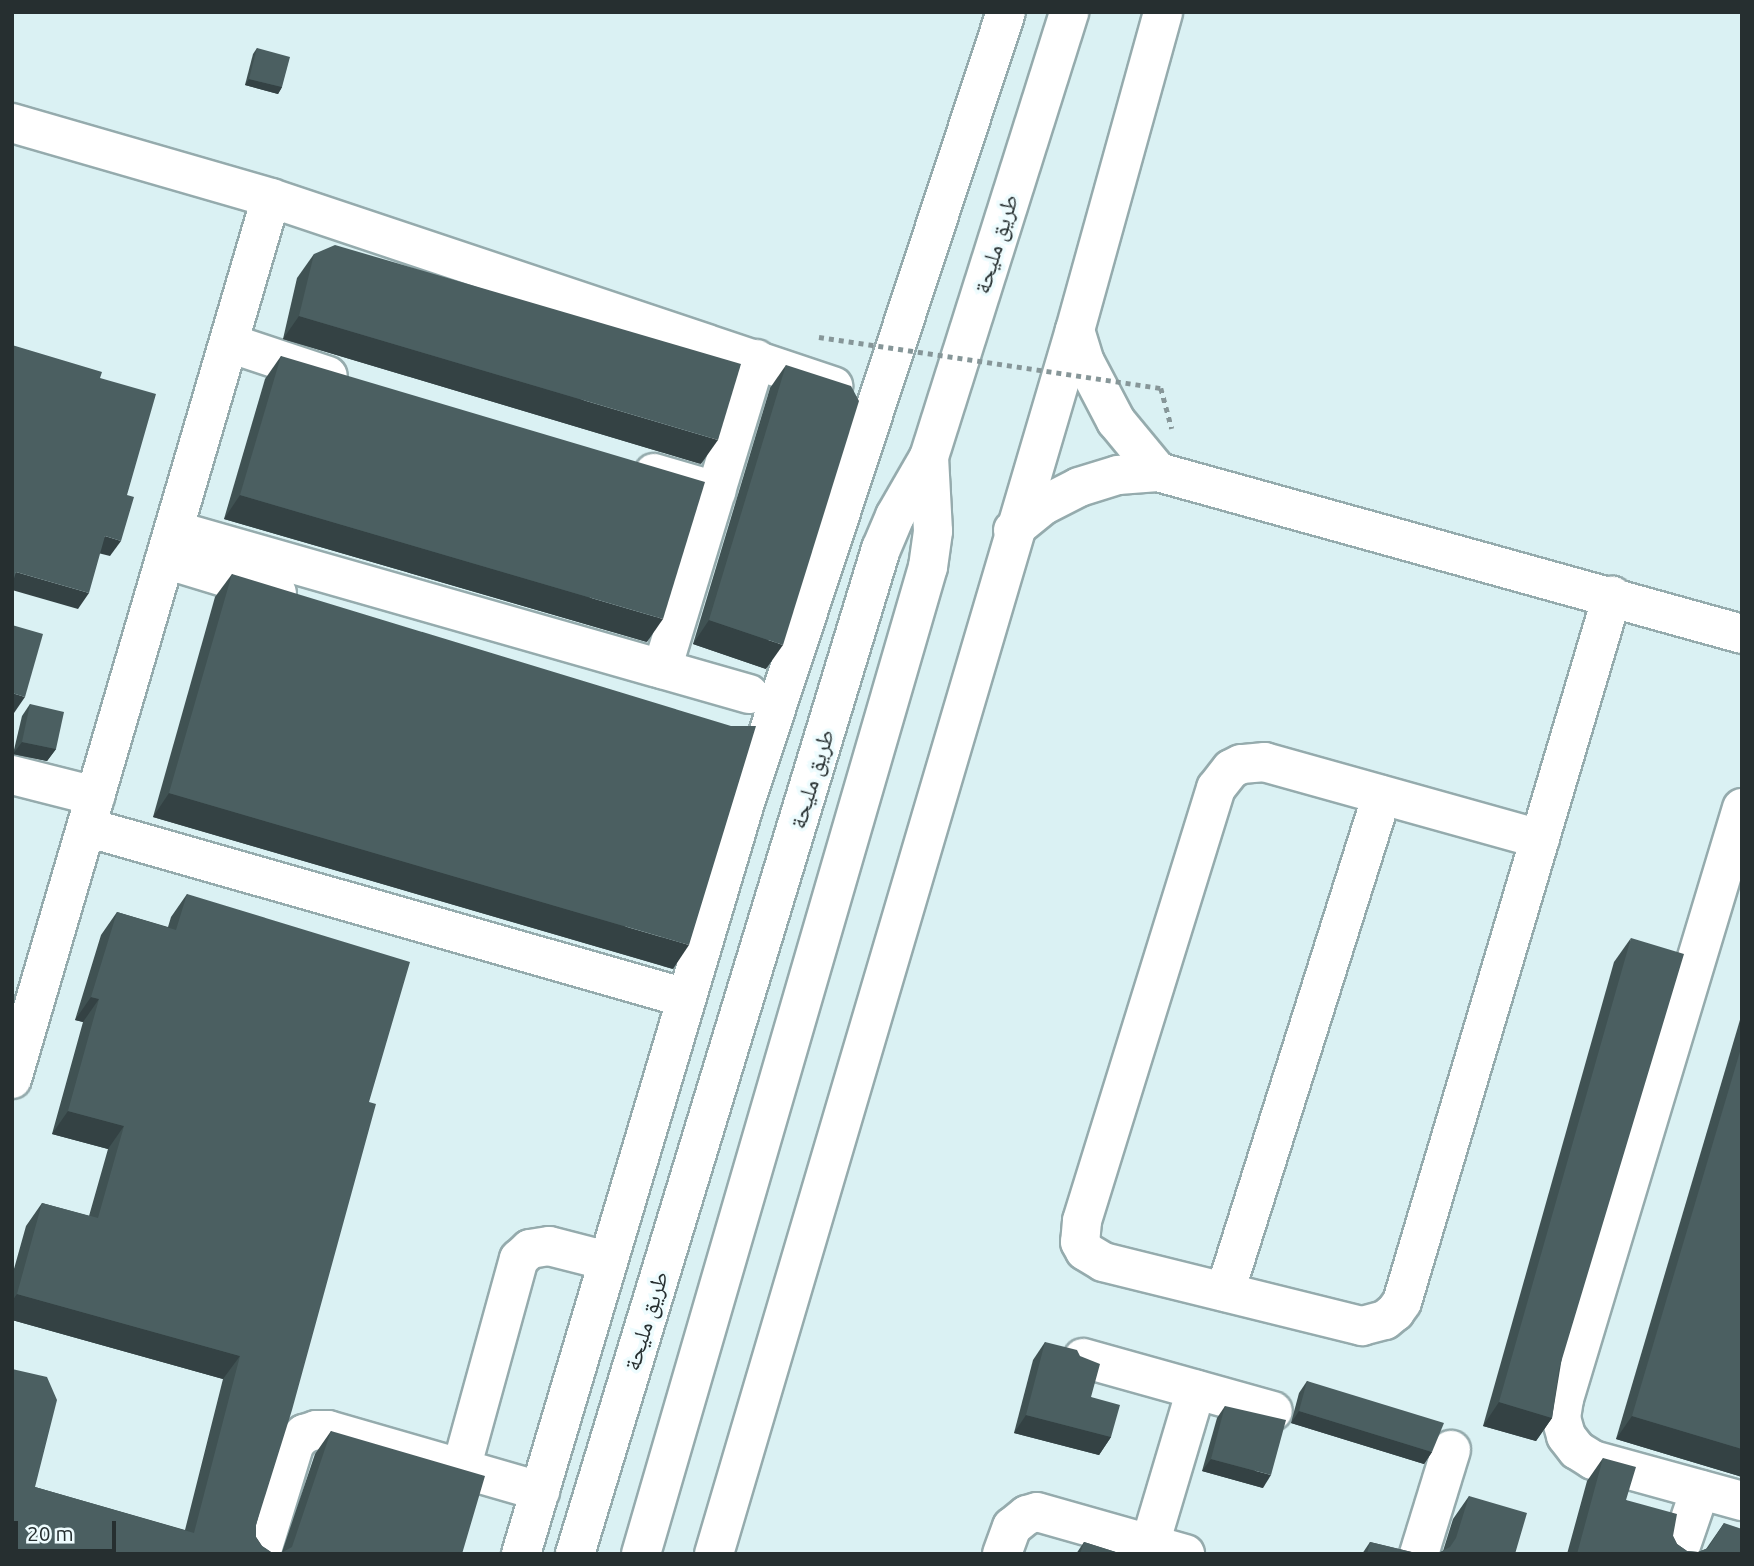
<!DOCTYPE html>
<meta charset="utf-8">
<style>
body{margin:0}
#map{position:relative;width:1754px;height:1566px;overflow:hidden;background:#daf1f3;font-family:Ubuntu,"Noto Naskh Arabic",sans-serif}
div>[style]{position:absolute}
.path>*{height:4.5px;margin-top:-2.25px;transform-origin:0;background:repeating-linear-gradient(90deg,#869698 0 5px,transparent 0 10px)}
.roads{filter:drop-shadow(2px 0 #95abad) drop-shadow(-2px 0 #95abad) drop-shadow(0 2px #95abad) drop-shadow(0 -2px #95abad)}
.minor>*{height:38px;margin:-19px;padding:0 19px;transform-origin:19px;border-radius:19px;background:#fff}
.major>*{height:38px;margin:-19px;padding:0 19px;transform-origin:19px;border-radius:19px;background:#fff}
.highway>*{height:38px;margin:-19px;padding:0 19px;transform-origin:19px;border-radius:19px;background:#fff}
.path-bridge>*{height:4.5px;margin-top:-2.25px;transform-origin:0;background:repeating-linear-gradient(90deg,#869698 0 5px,transparent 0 10px)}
.wall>*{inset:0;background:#405253}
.shaded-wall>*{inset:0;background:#344244}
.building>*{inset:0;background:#4b5f61}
span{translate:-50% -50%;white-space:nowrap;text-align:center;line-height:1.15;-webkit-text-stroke:7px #eefcfe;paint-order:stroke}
.street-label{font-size:23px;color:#262f30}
.frame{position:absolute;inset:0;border:14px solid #262f30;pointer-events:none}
.scale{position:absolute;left:14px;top:1521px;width:102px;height:32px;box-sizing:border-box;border:4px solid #262f30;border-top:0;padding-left:9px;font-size:21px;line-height:24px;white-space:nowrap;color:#262f30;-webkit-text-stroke:5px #eefcfe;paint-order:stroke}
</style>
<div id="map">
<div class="path">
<i style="left:1161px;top:388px;width:42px;rotate:75deg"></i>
</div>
<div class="roads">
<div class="minor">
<i style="left:12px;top:123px;width:270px;rotate:16.1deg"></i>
<i style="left:271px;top:198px;width:593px;rotate:18.5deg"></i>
<i style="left:1075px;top:330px;width:34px;rotate:73deg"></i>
<i style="left:1085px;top:362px;width:67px;rotate:62.3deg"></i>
<i style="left:1116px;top:421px;width:66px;rotate:50.5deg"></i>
<i style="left:229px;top:343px;width:104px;rotate:18.4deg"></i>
<i style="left:654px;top:473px;width:65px;rotate:16.2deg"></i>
<i style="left:174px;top:530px;width:598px;rotate:15.92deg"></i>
<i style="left:1013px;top:530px;width:40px;rotate:-39deg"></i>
<i style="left:1044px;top:505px;width:39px;rotate:-27deg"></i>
<i style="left:1079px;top:487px;width:41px;rotate:-17.1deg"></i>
<i style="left:1118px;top:475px;width:40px;rotate:-4.3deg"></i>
<i style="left:1158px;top:472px;width:606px;rotate:15.5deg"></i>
<i style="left:165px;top:559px;width:117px;rotate:16.9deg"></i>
<i style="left:662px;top:669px;width:324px;rotate:-73.1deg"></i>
<i style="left:12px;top:775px;width:86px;rotate:14.2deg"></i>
<i style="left:1742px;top:808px;width:617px;rotate:106.76deg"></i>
<i style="left:1564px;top:1399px;width:19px;rotate:99deg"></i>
<i style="left:1561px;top:1418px;width:19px;rotate:74deg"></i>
<i style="left:1566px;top:1436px;width:18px;rotate:52deg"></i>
<i style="left:1577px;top:1450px;width:19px;rotate:32deg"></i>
<i style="left:1593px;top:1460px;width:155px;rotate:15.4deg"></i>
<i style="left:86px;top:827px;width:624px;rotate:15.91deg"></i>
<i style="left:1540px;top:839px;width:286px;rotate:-164.4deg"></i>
<i style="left:1265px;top:762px;width:24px;rotate:175deg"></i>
<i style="left:1241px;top:764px;width:11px;rotate:153deg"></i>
<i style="left:1231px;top:769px;width:24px;rotate:128deg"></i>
<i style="left:1216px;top:788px;width:453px;rotate:107.2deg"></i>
<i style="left:1082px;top:1221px;width:21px;rotate:95deg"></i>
<i style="left:1080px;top:1242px;width:10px;rotate:61deg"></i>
<i style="left:1085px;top:1251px;width:21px;rotate:31deg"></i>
<i style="left:1103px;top:1262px;width:267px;rotate:13.9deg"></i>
<i style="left:1362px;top:1326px;width:24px;rotate:-15deg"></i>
<i style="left:1385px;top:1320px;width:13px;rotate:-39deg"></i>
<i style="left:1395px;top:1312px;width:12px;rotate:-55deg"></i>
<i style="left:1402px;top:1302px;width:737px;rotate:-73.43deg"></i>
<i style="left:12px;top:1079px;width:918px;rotate:-73.62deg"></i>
<i style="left:1225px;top:1292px;width:521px;rotate:-72.47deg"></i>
<i style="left:1083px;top:1358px;width:197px;rotate:15.6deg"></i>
<i style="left:461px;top:1469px;width:218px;rotate:-74.6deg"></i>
<i style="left:519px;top:1259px;width:15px;rotate:-42deg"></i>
<i style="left:530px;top:1249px;width:19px;rotate:-9deg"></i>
<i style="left:549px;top:1246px;width:61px;rotate:14.3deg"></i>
<i style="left:1150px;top:1544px;width:161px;rotate:-73.4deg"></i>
<i style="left:261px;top:1554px;width:116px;rotate:-73deg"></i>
<i style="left:295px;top:1443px;width:13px;rotate:-45deg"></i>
<i style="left:304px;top:1434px;width:13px;rotate:-18deg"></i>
<i style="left:316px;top:1430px;width:12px"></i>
<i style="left:328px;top:1430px;width:221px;rotate:16.1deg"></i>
<i style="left:521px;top:1554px;width:781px;rotate:-73.4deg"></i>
<i style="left:744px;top:806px;width:836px;rotate:-71.74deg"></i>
<i style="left:1002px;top:1554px;width:29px;rotate:-70deg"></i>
<i style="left:1012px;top:1527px;width:19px;rotate:-39deg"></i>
<i style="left:1027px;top:1515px;width:10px;rotate:-17deg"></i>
<i style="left:1037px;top:1512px;width:154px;rotate:15.8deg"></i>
<i style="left:1419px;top:1554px;width:109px;rotate:-72.9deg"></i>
<i style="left:1678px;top:1554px;width:68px;rotate:-71deg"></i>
</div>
<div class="major">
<i style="left:575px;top:1554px;width:1051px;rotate:-73.07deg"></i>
<i style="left:881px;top:549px;width:36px;rotate:-67deg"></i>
<i style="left:895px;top:516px;width:68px;rotate:-60deg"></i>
<i style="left:929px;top:457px;width:467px;rotate:-72.5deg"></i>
<i style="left:714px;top:1554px;width:1276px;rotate:-73.57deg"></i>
<i style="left:1075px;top:330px;width:330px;rotate:-74.5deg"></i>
</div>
<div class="highway">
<i style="left:641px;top:1554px;width:1028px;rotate:-73.79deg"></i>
<i style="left:928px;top:567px;width:36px;rotate:-82deg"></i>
<i style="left:933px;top:531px;width:74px;rotate:-93.1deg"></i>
</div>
</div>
<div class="path-bridge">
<i style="left:819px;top:337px;width:346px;rotate:8.5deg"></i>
</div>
<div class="wall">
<i style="clip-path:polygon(257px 48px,282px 87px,278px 94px,245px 85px,253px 54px)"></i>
<i style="clip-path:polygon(314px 254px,701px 464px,283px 339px,297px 278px)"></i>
<i style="clip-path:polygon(281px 356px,647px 642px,224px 519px,265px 379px)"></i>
<i style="clip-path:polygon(786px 365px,766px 669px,693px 644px,770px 388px)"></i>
<i style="clip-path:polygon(232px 574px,673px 969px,153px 817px,215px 597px)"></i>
<i style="clip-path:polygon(30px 704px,56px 749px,47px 761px,13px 754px,22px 716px)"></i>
<i style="clip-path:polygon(187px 894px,369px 1102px,256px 1525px,256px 1537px,262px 1546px,271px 1552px,282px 1552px,315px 1454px,331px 1431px,462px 1554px,12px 1554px,35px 1487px,185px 1530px,223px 1379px,12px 1320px,12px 1276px,26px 1226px,42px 1203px,89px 1216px,108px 1149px,52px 1134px,83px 1022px,75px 1020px,101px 935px,117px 912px,168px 927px,171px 917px)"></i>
<i style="clip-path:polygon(1631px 938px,1552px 1418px,1536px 1441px,1483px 1426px,1614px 962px)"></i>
<i style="clip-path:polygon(1742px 1013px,1742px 1477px,1616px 1439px)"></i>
<i style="clip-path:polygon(1045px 1342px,1091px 1397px,1111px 1437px,1099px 1455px,1014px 1433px,1033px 1360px)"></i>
<i style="clip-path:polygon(1307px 1381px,1432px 1452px,1424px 1464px,1291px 1423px,1299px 1393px)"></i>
<i style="clip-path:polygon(1225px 1406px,1263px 1488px,1202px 1471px,1217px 1418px)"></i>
<i style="clip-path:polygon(1603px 1458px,1626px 1500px,1673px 1536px,1677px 1544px,1687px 1551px,1698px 1552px,1706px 1549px,1724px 1523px,1742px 1554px,1567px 1554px,1587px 1481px)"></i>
<i style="clip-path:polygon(1469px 1496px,1515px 1554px,1439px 1554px,1443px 1551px,1453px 1519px)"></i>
<i style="clip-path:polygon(1084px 1542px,1122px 1554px,1076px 1554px)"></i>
<i style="clip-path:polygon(1370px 1542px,1420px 1554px,1362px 1554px)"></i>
</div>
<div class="shaded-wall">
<i style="clip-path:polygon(249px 79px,282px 87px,278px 94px,245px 85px)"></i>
<i style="clip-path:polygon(299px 316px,718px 440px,701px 464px,283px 339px)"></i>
<i style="clip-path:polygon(240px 495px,663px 619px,647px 642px,224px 519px)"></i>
<i style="clip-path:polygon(105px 536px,121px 541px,110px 556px,94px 552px)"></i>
<i style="clip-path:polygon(16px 572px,89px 593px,78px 609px,12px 590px,12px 578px)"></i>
<i style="clip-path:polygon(709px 620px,783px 645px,766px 669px,693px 644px)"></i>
<i style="clip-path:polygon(12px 693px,25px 697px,14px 713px,12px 712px)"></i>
<i style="clip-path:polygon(22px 742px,56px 749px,47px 761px,13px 754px)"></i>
<i style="clip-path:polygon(169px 793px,689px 945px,673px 969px,153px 817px)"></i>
<i style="clip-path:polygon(91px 997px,99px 999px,83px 1022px,75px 1020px)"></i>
<i style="clip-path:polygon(68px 1111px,124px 1126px,108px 1149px,52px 1134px)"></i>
<i style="clip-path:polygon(17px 1294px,240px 1356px,223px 1379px,12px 1320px,12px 1301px)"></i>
<i style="clip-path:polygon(1499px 1402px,1552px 1418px,1536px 1441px,1483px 1426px)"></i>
<i style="clip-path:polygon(1299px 1411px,1432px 1452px,1424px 1464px,1291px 1423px)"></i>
<i style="clip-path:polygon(1026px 1415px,1111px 1437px,1099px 1455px,1014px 1433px)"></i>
<i style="clip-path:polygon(1632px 1416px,1742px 1449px,1742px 1477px,1616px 1439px)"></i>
<i style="clip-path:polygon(1211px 1459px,1271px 1475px,1263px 1488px,1202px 1471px)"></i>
</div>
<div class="building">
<i style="clip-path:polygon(257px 48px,290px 57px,282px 87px,249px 79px)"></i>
<i style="clip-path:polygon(335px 245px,741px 364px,718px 440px,299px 316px,314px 254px)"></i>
<i style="clip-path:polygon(12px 345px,102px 372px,100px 378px,156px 394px,127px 495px,134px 497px,121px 541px,105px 536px,89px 593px,16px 572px,12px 585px)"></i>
<i style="clip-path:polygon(281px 356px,705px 482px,663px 619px,240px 495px)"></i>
<i style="clip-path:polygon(786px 365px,851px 386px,859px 401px,783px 645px,709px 620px)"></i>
<i style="clip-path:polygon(232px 574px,731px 726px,756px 726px,689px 945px,169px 793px)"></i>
<i style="clip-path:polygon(12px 625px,43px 634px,25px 697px,12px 693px)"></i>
<i style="clip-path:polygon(30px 704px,64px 712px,56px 749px,22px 742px)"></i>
<i style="clip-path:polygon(187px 894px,410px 962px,369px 1102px,376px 1104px,292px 1410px,256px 1525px,256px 1537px,262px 1546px,271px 1552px,283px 1552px,292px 1547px,331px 1431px,485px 1476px,462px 1554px,12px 1554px,12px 1369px,47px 1377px,57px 1400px,35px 1487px,194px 1533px,240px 1356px,17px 1294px,42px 1203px,98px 1218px,124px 1126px,68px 1111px,99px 999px,91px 997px,117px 912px,176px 930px)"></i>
<i style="clip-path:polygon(1631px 938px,1684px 954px,1559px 1369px,1552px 1418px,1499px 1402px)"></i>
<i style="clip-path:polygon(1742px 1045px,1742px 1449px,1632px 1416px)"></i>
<i style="clip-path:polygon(1045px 1342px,1077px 1350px,1080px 1356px,1100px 1364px,1091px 1397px,1120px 1405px,1111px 1437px,1026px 1415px)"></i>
<i style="clip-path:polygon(1307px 1381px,1444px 1423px,1432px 1452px,1299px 1411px)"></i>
<i style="clip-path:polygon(1225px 1406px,1286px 1420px,1271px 1475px,1211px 1459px)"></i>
<i style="clip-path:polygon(1603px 1458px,1636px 1467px,1626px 1500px,1677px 1514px,1673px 1536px,1677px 1544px,1687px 1551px,1698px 1552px,1708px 1548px,1724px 1523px,1742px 1529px,1742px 1554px,1577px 1554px)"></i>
<i style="clip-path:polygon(1469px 1496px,1527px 1513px,1515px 1554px,1440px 1554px,1440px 1552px,1450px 1547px,1456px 1538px)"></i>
<i style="clip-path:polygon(1084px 1542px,1122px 1554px,1080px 1554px)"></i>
<i style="clip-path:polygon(1370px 1542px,1420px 1554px,1367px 1554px)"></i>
</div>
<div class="street-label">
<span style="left:996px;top:244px;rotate:-73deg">طريق مليحة</span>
<span style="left:812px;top:779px;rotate:-73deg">طريق مليحة</span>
<span style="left:646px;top:1321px;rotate:-73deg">طريق مليحة</span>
</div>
<div class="frame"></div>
<div class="scale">20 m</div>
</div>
